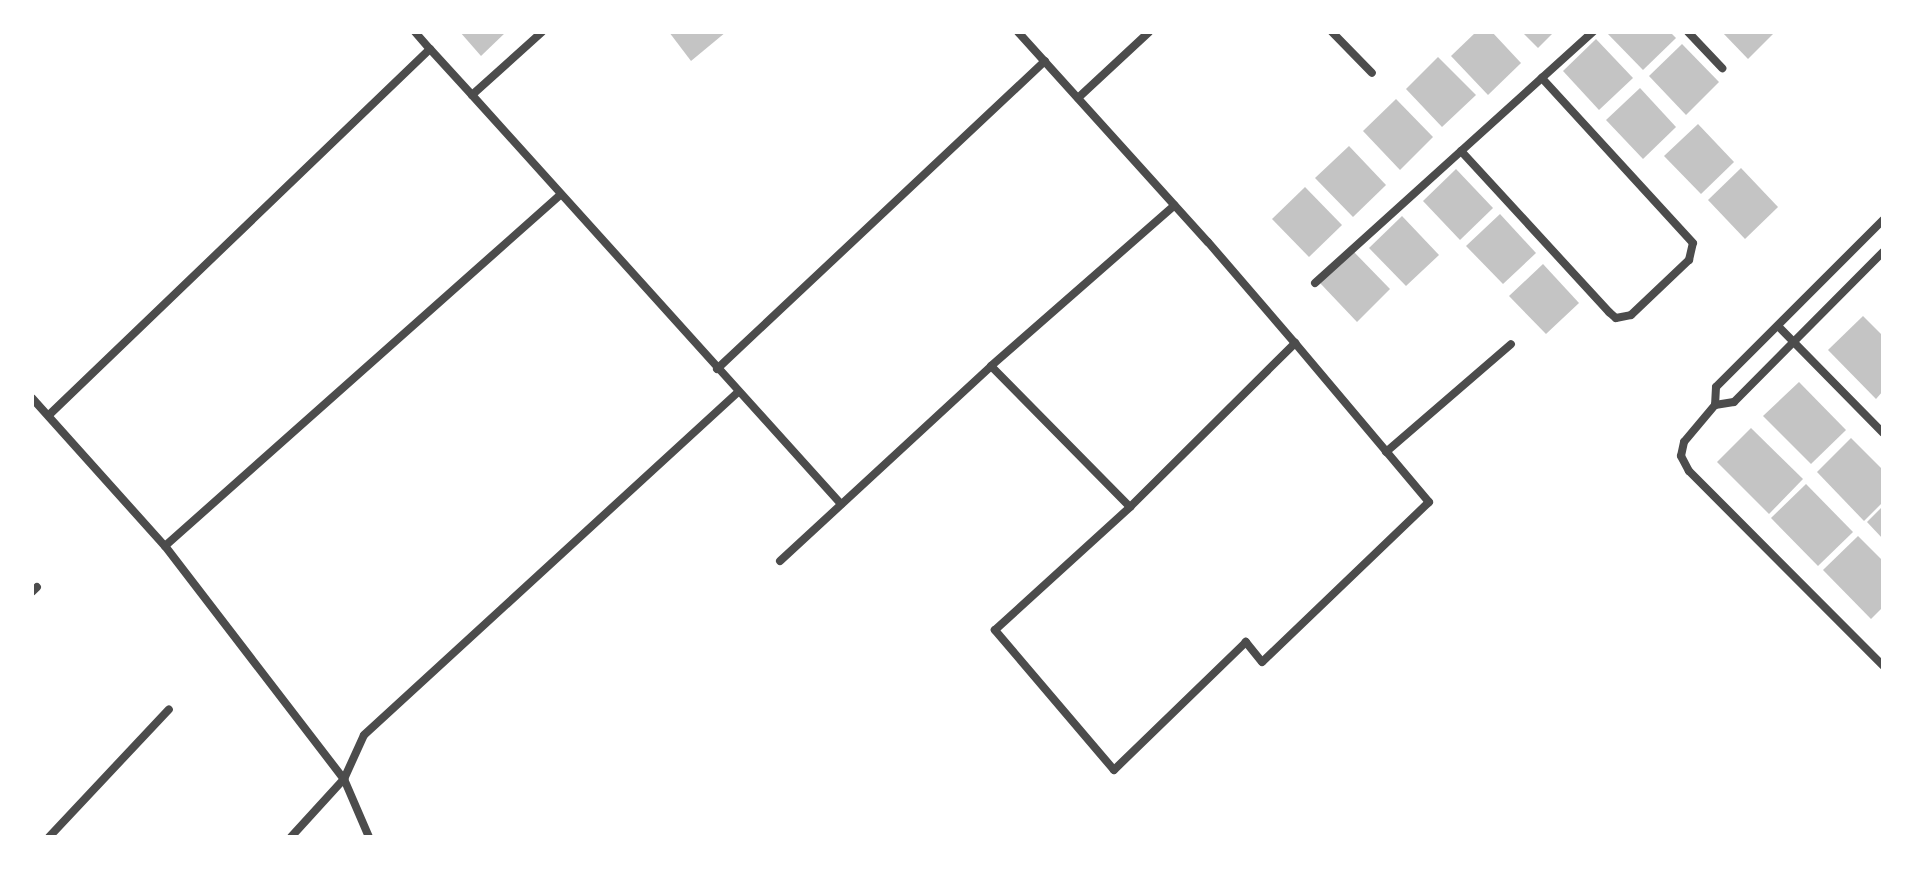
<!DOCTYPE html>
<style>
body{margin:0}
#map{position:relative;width:1915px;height:869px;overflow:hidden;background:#fff;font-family:"Roboto Condensed",sans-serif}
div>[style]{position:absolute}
.building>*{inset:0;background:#c4c4c4}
.minor>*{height:8px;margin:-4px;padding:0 4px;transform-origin:4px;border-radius:4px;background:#4c4c4c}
span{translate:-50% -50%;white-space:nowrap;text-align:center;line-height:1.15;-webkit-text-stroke:7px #fff;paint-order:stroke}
.frame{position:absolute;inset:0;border:34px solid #fff;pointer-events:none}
</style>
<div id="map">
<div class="building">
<i style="clip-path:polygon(460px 32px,506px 32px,481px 56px)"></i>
<i style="clip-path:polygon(669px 32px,726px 32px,691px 61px)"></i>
<i style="clip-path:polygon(1476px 32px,1492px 32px,1521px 63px,1488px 95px,1451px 56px)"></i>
<i style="clip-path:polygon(1522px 32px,1554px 32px,1538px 48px)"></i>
<i style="clip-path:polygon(1606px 32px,1670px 32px,1676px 38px,1643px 70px)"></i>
<i style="clip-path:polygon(1722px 32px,1775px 32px,1748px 59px)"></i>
<i style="clip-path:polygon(1596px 39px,1633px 78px,1599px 110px,1563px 71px)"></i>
<i style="clip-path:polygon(1682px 44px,1719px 82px,1686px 115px,1649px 76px)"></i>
<i style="clip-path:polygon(1438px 57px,1476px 95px,1442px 127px,1406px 89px)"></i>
<i style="clip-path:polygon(1640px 88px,1676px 127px,1643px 159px,1606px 120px)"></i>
<i style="clip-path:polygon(1396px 99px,1433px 137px,1400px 170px,1363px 131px)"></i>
<i style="clip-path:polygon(1698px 124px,1734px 162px,1701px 194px,1664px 156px)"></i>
<i style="clip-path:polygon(1349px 146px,1386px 185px,1353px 217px,1315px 178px)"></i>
<i style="clip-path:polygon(1741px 168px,1778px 207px,1745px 239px,1708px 200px)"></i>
<i style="clip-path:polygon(1456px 169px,1493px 208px,1460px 240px,1423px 201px)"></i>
<i style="clip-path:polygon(1305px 187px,1342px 225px,1309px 257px,1272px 219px)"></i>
<i style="clip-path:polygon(1500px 214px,1536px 253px,1503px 284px,1466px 246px)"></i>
<i style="clip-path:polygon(1402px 216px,1439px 255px,1406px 286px,1369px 248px)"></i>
<i style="clip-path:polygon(1353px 251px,1390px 289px,1357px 322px,1320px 283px)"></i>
<i style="clip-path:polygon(1543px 264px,1579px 303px,1546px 334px,1509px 296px)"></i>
<i style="clip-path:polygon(1863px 316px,1883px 336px,1883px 391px,1876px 399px,1828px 350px)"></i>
<i style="clip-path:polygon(1799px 382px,1846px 430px,1811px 464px,1763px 416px)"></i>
<i style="clip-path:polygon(1751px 428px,1803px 479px,1769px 514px,1717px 462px)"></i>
<i style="clip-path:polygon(1851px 438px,1883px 470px,1883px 502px,1864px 521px,1817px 472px)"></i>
<i style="clip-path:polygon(1806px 484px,1853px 532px,1818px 566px,1771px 518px)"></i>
<i style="clip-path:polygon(1883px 506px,1883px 539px,1867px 522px)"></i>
<i style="clip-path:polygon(1858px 536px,1883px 561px,1883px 607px,1871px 619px,1823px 570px)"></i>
</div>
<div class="minor">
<i style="left:415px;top:32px;width:23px;rotate:49deg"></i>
<i style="left:1018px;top:32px;width:283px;rotate:47.9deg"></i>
<i style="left:1208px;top:242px;width:133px;rotate:49.3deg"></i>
<i style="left:1295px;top:343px;width:208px;rotate:49.9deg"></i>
<i style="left:1429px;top:502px;width:231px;rotate:136.2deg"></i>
<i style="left:1262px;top:662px;width:26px;rotate:-129deg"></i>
<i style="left:1246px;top:642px;width:184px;rotate:135.9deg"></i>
<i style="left:1114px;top:770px;width:184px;rotate:-130.4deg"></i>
<i style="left:995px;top:630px;width:183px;rotate:-42.3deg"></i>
<i style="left:1130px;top:507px;width:233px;rotate:-44.8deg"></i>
<i style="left:1332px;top:32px;width:57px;rotate:45.7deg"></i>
<i style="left:1688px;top:32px;width:50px;rotate:46.6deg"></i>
<i style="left:472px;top:95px;width:551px;rotate:47.94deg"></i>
<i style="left:1078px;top:98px;width:97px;rotate:-42.9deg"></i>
<i style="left:1461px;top:151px;width:219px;rotate:47.4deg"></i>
<i style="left:1609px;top:312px;width:9px;rotate:41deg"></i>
<i style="left:1616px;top:318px;width:15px;rotate:-11deg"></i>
<i style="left:1631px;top:315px;width:80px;rotate:-43.5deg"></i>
<i style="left:1689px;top:260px;width:17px;rotate:-77deg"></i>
<i style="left:1693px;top:243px;width:224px;rotate:-132.5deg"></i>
<i style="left:1883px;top:220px;width:236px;rotate:135deg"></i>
<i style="left:1716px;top:387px;width:18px;rotate:93deg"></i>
<i style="left:1715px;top:405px;width:48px;rotate:130deg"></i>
<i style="left:1684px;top:442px;width:14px;rotate:102deg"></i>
<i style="left:1681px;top:456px;width:17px;rotate:62deg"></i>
<i style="left:1689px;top:471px;width:275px;rotate:45.1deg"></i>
<i style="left:1315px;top:283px;width:375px;rotate:-42.1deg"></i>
<i style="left:1778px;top:326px;width:150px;rotate:45.5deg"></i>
<i style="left:717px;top:369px;width:450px;rotate:-43.2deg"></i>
<i style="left:32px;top:398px;width:199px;rotate:48.1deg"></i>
<i style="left:165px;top:546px;width:294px;rotate:52.5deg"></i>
<i style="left:344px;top:779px;width:63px;rotate:66.7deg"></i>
<i style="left:1715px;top:405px;width:19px;rotate:-9deg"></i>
<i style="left:1734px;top:402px;width:211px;rotate:-45.2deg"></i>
<i style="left:50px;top:414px;width:527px;rotate:-43.85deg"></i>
<i style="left:430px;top:49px;width:62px;rotate:47.6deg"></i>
<i style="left:472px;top:95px;width:94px;rotate:-42deg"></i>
<i style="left:1386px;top:452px;width:165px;rotate:-40.8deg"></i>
<i style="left:1130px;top:507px;width:198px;rotate:-134.6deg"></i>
<i style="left:991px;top:366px;width:244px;rotate:-41.2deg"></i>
<i style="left:165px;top:546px;width:527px;rotate:-41.62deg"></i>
<i style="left:780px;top:561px;width:287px;rotate:-42.7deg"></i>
<i style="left:32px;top:592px;width:7px;rotate:-45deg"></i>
<i style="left:49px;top:837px;width:175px;rotate:-46.8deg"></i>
<i style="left:291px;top:837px;width:79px;rotate:-47.6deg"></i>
<i style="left:344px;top:779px;width:48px;rotate:-65.6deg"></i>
<i style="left:364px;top:735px;width:507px;rotate:-42.52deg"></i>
</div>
<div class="frame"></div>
</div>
